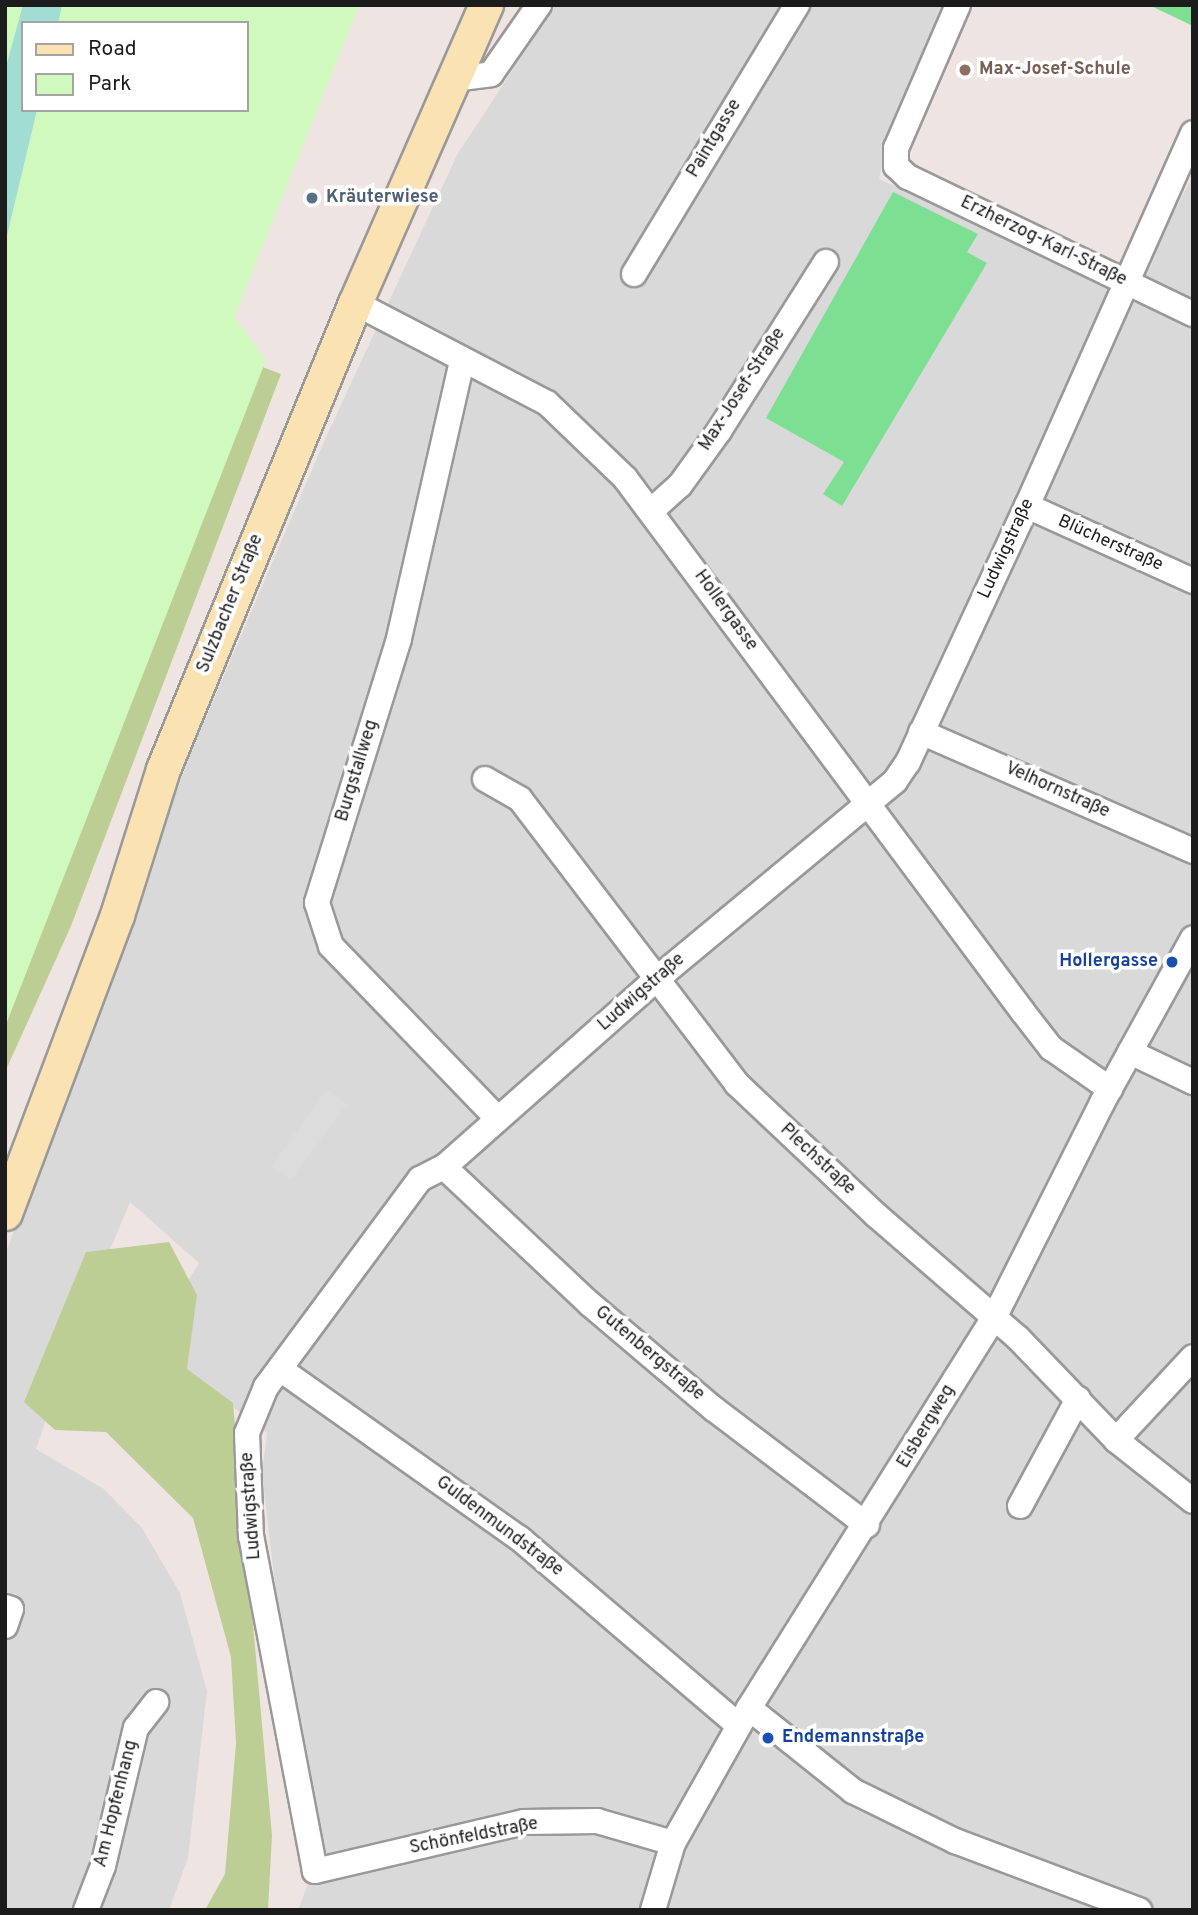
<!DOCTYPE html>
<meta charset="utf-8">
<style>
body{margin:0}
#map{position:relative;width:1198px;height:1915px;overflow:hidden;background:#eee5e2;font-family:Overpass,sans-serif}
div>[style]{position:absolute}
.residential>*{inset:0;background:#dad9da}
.forest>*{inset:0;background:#bdce95}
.park>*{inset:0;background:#d0fabd}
.pitch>*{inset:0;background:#7ddf92}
.parking>*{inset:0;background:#dcdcdc}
.water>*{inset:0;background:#a1ddd2}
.roads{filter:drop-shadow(2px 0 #999) drop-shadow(-2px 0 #999) drop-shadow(0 2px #999) drop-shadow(0 -2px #999)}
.street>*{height:24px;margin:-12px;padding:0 12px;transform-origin:12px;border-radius:12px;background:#fff}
.secondary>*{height:33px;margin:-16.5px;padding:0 16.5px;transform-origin:16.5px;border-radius:16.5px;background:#fae2b3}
.dots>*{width:19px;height:19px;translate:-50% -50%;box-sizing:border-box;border:4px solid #fff;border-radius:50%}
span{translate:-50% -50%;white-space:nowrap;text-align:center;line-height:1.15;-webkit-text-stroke:7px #fff;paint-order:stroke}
.education-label{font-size:18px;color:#785e54;font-weight:700}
.left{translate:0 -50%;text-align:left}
.street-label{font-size:18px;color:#1c1c1c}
.service-label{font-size:18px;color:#4e5e75;font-weight:700}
.transit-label{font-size:18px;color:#164399;font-weight:700}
.right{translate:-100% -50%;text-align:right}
.frame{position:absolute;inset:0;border:7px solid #1c1c1c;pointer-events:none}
.legend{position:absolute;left:21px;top:21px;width:228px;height:91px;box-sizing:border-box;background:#fff;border:2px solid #a4a4a4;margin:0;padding:9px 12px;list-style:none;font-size:21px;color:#1c1c1c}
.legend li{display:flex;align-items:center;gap:14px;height:35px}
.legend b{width:35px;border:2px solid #a4a4a4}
</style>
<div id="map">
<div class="residential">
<i style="clip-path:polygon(555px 5px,942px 5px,892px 122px,879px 179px,1132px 294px,1193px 175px,1193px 1910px,298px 1910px,323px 1845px,278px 1608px,262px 1474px,267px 1433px,172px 1360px,167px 1314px,199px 1263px,130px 1202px,82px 1317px,36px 1449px,104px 1489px,142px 1528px,180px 1593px,207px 1691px,188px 1858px,169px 1910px,5px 1910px,5px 1255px,190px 755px,326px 437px,457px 155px)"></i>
</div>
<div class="forest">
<i style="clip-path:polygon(221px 351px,281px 374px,71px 926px,5px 1072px,5px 818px)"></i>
<i style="clip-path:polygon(169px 1242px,197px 1295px,187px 1369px,233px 1403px,272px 1835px,268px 1910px,205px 1910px,225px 1874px,236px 1743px,231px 1657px,193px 1518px,106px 1432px,55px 1430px,24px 1402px,86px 1252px)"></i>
</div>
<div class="park">
<i style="clip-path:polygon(evenodd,5px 5px,359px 5px,234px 317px,266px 360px,5px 1027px,5px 5px,23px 23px,247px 23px,247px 110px,23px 110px,23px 23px)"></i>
</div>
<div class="pitch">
<i style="clip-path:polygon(1149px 5px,1193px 5px,1193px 26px)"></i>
<i style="clip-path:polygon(893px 192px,978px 234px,967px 252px,987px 263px,842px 506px,823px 494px,844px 462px,766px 418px)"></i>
</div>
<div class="parking">
<i style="clip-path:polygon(327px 1089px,347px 1104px,291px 1180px,272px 1166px)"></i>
</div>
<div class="water">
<i style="clip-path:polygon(23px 5px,62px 5px,58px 23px,23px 23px,23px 110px,37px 110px,5px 244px,5px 70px)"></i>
</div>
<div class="roads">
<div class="street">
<i style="left:958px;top:5px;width:156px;rotate:113.4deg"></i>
<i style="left:896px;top:148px;width:18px;rotate:90deg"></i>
<i style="left:896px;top:166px;width:16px;rotate:43deg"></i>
<i style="left:908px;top:177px;width:316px;rotate:25.7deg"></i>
<i style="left:453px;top:79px;width:38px;rotate:-7deg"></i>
<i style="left:491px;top:74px;width:84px;rotate:-55.2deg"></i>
<i style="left:634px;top:274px;width:315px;rotate:-58.8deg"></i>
<i style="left:355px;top:303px;width:216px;rotate:27.5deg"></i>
<i style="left:547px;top:403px;width:108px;rotate:43.9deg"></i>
<i style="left:625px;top:478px;width:666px;rotate:53.3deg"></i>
<i style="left:1023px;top:1012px;width:46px;rotate:52.1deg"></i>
<i style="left:1051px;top:1048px;width:72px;rotate:34.8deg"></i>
<i style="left:462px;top:361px;width:285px;rotate:102.8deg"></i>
<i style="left:399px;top:639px;width:276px;rotate:107.3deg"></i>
<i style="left:317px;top:903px;width:45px;rotate:72deg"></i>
<i style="left:331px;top:946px;width:239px;rotate:46deg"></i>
<i style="left:1027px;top:506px;width:182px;rotate:24.3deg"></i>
<i style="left:651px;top:511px;width:39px;rotate:-42deg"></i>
<i style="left:680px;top:485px;width:67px;rotate:-54.2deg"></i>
<i style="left:719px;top:431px;width:200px;rotate:-57.7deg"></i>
<i style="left:921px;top:732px;width:297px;rotate:23.6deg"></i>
<i style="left:485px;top:779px;width:40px;rotate:29.7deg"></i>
<i style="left:520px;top:799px;width:358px;rotate:52.7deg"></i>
<i style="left:737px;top:1084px;width:191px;rotate:43.3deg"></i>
<i style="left:876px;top:1215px;width:188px;rotate:40.9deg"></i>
<i style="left:1018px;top:1338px;width:141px;rotate:46.1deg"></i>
<i style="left:1116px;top:1440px;width:98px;rotate:38.4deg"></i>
<i style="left:1130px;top:1052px;width:70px;rotate:25.5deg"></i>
<i style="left:444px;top:1167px;width:200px;rotate:43.2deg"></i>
<i style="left:590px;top:1304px;width:162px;rotate:40.3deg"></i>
<i style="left:714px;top:1409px;width:192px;rotate:37.2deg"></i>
<i style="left:280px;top:1369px;width:293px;rotate:35.3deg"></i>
<i style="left:519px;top:1538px;width:289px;rotate:40.5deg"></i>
<i style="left:1116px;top:1440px;width:113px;rotate:-47.1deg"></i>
<i style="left:1020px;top:1506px;width:122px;rotate:-61.5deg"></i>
<i style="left:5px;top:1607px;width:6px;rotate:18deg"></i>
<i style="left:11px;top:1609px;width:18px;rotate:109deg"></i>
<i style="left:749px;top:1708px;width:133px;rotate:38.6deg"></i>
<i style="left:853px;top:1791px;width:114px;rotate:26.1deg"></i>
<i style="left:955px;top:1841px;width:197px;rotate:20.6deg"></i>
<i style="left:673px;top:1843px;width:79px;rotate:-163.9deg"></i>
<i style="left:597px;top:1821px;width:73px;rotate:179.2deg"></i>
<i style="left:524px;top:1822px;width:215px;rotate:166.8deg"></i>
<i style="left:315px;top:1871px;width:340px;rotate:-100.8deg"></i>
<i style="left:251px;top:1537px;width:104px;rotate:-92.2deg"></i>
<i style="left:247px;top:1433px;width:50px;rotate:-67.6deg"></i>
<i style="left:266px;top:1387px;width:259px;rotate:-53.5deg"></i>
<i style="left:420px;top:1179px;width:27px;rotate:-27deg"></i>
<i style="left:444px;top:1167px;width:287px;rotate:-41.5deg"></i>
<i style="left:659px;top:977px;width:307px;rotate:-39.7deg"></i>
<i style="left:895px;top:781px;width:23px;rotate:-56deg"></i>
<i style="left:908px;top:762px;width:282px;rotate:-65.1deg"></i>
<i style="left:1027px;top:506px;width:408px;rotate:-66deg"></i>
<i style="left:86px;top:1910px;width:47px;rotate:-68.9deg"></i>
<i style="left:103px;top:1866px;width:142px;rotate:-76.6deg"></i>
<i style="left:136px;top:1728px;width:33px;rotate:-52deg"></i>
<i style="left:653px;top:1910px;width:70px;rotate:-73.4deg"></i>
<i style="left:673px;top:1843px;width:155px;rotate:-60.6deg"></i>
<i style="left:749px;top:1708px;width:461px;rotate:-57.9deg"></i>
<i style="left:994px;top:1318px;width:241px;rotate:-63.3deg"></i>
<i style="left:1102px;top:1103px;width:188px;rotate:-61.1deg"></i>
</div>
<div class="secondary">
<i style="left:5px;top:1213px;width:318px;rotate:-69.4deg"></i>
<i style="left:117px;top:915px;width:153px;rotate:-72.5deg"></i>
<i style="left:163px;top:769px;width:504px;rotate:-67.61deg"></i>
<i style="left:355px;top:303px;width:326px;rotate:-66.3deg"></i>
</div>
</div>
<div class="dots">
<i style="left:965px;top:70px;background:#8d6e63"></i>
<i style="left:312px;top:198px;background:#5c6f8a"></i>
<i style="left:1172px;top:962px;background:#1a4fb4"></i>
<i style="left:768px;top:1738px;background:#1a4fb4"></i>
</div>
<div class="education-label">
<span class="left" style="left:979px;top:70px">Max-Josef-Schule</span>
</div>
<div class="street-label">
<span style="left:715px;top:139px;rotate:-59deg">Paintgasse</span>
<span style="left:1043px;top:242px;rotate:26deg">Erzherzog-Karl-Straße</span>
<span style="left:743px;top:390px;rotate:-57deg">Max-Josef-Straße</span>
<span style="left:1110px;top:544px;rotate:24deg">Blücherstraße</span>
<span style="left:1007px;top:549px;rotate:-65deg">Ludwigstraße</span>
<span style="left:231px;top:604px;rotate:-68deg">Sulzbacher Straße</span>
<span style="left:725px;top:611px;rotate:54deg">Hollergasse</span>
<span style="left:358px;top:771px;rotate:-73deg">Burgstallweg</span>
<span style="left:1057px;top:791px;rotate:24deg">Velhornstraße</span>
<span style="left:642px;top:993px;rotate:-41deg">Ludwigstraße</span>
<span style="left:817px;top:1160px;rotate:43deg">Plechstraße</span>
<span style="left:649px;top:1354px;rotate:40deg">Gutenbergstraße</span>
<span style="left:927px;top:1427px;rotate:-59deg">Eisbergweg</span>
<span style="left:252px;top:1506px;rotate:-94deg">Ludwigstraße</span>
<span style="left:499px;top:1527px;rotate:37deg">Guldenmundstraße</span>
<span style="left:117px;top:1804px;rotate:-76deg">Am Hopfenhang</span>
<span style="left:474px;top:1837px;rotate:-11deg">Schönfeldstraße</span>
</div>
<div class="service-label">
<span class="left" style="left:326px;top:198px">Kräuterwiese</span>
</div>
<div class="transit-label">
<span class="right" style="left:1158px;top:962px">Hollergasse</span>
<span class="left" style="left:782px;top:1738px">Endemannstraße</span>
</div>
<div class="frame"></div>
<ul class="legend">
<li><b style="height:9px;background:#fae2b3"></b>Road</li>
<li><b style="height:19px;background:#d0fabd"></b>Park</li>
</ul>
</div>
